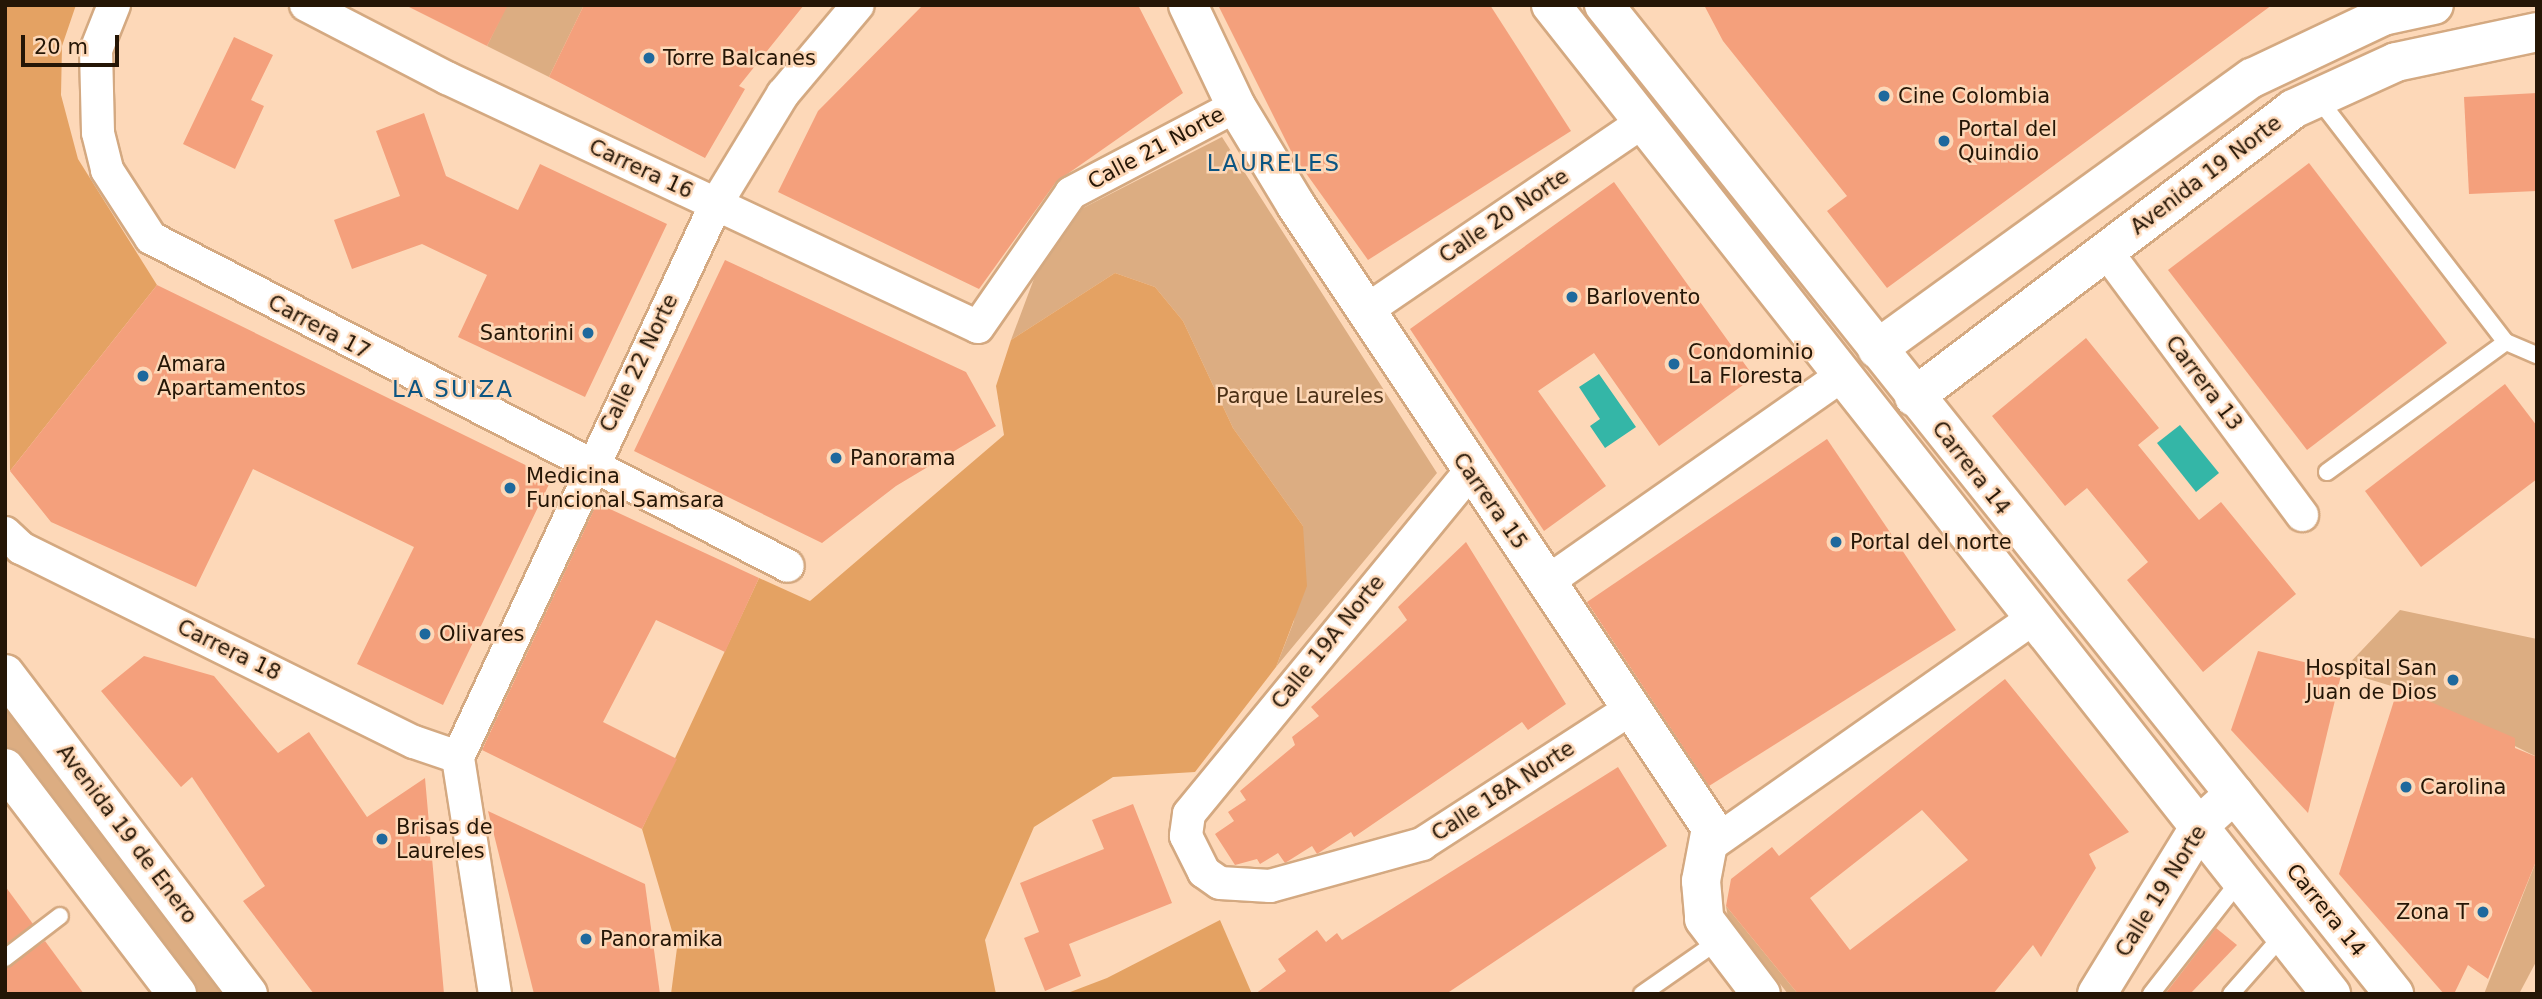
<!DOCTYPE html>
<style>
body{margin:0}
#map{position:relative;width:2542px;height:999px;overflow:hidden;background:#fdd8b8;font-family:"DejaVu Sans",sans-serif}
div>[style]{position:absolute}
.green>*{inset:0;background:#dcad82}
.forest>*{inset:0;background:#e4a263}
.water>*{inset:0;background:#34b6a7}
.building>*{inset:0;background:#f4a07c}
.roads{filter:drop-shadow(2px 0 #d4a981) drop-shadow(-2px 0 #d4a981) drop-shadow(0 2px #d4a981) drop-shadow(0 -2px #d4a981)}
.service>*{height:16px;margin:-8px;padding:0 8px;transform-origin:8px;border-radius:8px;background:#fff}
.minor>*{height:32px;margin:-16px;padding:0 16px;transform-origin:16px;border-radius:16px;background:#fff}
.tertiary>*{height:38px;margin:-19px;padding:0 19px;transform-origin:19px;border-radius:19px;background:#fff}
.secondary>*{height:38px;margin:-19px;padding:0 19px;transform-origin:19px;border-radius:19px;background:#fff}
.primary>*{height:38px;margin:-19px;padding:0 19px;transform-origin:19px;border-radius:19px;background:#fff}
.dots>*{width:19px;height:19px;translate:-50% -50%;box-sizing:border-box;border:4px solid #fdd8b8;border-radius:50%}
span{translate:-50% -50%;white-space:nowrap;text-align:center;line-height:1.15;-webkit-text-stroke:5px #fdd8b8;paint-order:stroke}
.poi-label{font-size:21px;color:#251606}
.left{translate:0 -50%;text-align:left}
.right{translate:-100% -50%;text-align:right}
.street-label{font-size:21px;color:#251606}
.park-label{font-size:21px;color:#4c3116}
.neighbourhood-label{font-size:23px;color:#0c5582;letter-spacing:2px}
.frame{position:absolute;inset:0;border:7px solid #251606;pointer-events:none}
.scale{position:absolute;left:21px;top:35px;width:98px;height:32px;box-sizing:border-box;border:4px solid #251606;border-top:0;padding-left:9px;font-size:21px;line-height:24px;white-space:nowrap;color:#251606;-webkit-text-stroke:5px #fdd8b8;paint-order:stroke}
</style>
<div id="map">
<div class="green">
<i style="clip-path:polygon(507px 5px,584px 5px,549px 77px,487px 46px)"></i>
<i style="clip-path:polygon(1222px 137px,1437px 473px,1276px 667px,1294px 621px,1303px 526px,1233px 428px,1183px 321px,1155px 287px,1115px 273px,1011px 340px,1035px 276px,1083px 208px)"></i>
<i style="clip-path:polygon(2400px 610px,2537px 639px,2537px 757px,2398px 688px,2342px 671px)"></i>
<i style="clip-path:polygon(5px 698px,228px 994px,200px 994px,21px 767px,5px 745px)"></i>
<i style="clip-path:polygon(2537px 859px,2537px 960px,2519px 994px,2484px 994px)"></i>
<i style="clip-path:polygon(1726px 906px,1798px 994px,1788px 994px,1728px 918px)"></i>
</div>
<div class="forest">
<i style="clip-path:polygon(5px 5px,76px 5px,62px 46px,61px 95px,78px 159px,157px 285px,10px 471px)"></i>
<i style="clip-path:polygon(1115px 273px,1155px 287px,1183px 321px,1233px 428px,1303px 526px,1307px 586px,1276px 667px,1195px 772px,1113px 777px,1034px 827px,985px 940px,996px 994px,671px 994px,677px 948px,642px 829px,759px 578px,810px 601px,1004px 435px,996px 386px,1011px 340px)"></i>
<i style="clip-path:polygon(1220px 920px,1252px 994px,1065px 994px,1107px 978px)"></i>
</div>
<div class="water">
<i style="clip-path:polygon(1599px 374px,1636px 427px,1605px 448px,1590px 426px,1600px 419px,1579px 387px)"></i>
<i style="clip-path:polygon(2180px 425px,2219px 473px,2196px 492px,2157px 443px)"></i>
</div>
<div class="building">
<i style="clip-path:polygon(405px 5px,508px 5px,487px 46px)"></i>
<i style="clip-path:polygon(584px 5px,804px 5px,739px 86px,745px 89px,705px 158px,549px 77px)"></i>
<i style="clip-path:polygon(923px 5px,1138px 5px,1183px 93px,1056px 182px,979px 289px,778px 192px,818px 111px)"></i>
<i style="clip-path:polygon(1218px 5px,1490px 5px,1571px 131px,1368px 260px,1293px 155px)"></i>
<i style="clip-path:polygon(1704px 5px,2272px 5px,1887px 288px,1827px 211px,1847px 196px,1723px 41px)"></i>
<i style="clip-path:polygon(234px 37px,273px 55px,251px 100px,264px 106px,235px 169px,183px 144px)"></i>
<i style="clip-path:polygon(2537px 93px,2537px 191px,2469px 194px,2464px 97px)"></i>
<i style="clip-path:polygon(424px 113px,446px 176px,518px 210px,540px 164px,667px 224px,585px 397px,458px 337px,487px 275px,422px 244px,352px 269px,334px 220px,400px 196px,376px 131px)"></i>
<i style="clip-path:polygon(2309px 163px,2447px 343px,2307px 450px,2168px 270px)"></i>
<i style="clip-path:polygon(1614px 182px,1754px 377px,1659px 446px,1594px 353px,1538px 391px,1606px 486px,1544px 531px,1410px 329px)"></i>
<i style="clip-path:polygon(725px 260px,966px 372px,996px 426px,896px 486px,822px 543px,634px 451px)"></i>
<i style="clip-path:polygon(157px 285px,552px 478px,443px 705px,357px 664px,414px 547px,253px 469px,196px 587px,51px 522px,10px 471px)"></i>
<i style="clip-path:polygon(2086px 338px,2159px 428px,2138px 445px,2199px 520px,2221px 502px,2296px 594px,2203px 672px,2127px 580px,2148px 562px,2087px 488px,2065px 506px,1992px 416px)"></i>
<i style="clip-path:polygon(2505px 384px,2537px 426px,2537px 479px,2421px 567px,2365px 491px)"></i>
<i style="clip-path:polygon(1827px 439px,1956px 630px,1709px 786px,1587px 602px)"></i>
<i style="clip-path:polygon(597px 503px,759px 578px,725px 652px,656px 620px,603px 722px,677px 759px,642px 829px,482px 750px)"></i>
<i style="clip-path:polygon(1466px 542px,1566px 704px,1528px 730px,1522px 722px,1354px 837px,1351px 832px,1317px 854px,1312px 846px,1285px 863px,1278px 853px,1260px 864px,1257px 859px,1235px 865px,1215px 834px,1234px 821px,1228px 812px,1246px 800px,1240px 791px,1295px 745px,1292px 737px,1319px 716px,1311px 707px,1407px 620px,1398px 607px)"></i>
<i style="clip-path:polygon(2258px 651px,2342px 671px,2308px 813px,2231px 730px)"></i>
<i style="clip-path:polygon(144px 656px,214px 676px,278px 753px,309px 732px,367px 817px,425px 778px,444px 994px,314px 994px,243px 901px,265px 886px,192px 777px,181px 787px,101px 691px)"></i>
<i style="clip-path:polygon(evenodd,2005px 679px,2129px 832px,2089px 854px,2096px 868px,2041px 957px,2033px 945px,1993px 994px,1798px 994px,1726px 906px,1731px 879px,1772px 847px,1779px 856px,2005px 679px,1922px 810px,1968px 860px,1850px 950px,1810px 898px,1922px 810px)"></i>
<i style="clip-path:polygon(2398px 688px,2515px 738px,2515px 748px,2537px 757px,2537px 859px,2488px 979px,2468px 965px,2454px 994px,2444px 994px,2339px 874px)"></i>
<i style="clip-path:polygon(1618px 767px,1667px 846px,1446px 994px,1255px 994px,1286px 971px,1278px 959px,1317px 930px,1326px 942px,1337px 933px,1342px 940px)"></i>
<i style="clip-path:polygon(1133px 804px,1172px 903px,1069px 944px,1081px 976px,1045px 991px,1024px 938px,1039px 932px,1020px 883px,1104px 849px,1092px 820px)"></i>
<i style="clip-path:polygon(488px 811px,645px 884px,660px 994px,534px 994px)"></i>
<i style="clip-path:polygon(5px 886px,33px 924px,5px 945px)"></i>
<i style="clip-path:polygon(2216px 928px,2237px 945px,2190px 994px,2165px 994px)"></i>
<i style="clip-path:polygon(45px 941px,84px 994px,5px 994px,5px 968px)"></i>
</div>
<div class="roads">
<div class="service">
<i style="left:2317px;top:97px;width:309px;rotate:52.4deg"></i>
<i style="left:2506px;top:342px;width:34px;rotate:23deg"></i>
<i style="left:2327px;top:472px;width:221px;rotate:-36deg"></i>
<i style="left:5px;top:958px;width:69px;rotate:-37.4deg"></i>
<i style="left:1642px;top:994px;width:93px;rotate:-34.9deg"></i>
<i style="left:2151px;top:994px;width:145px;rotate:-52deg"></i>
<i style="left:2231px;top:994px;width:79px;rotate:-48.6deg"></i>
</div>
<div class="minor">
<i style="left:114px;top:5px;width:48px;rotate:111.8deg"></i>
<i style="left:96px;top:50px;width:83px;rotate:88.6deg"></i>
<i style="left:98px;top:133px;width:38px;rotate:76deg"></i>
<i style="left:107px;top:170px;width:81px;rotate:57.1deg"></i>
<i style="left:151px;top:238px;width:716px;rotate:27.24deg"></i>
<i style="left:306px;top:5px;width:159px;rotate:27.4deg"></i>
<i style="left:447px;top:78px;width:586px;rotate:25.12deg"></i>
<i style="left:978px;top:327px;width:163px;rotate:-55.2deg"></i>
<i style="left:1071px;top:193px;width:187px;rotate:-27.8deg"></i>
<i style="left:2106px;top:251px;width:329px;rotate:53.4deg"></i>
<i style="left:1367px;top:310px;width:332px;rotate:-34.3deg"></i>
<i style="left:1469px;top:473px;width:441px;rotate:129.4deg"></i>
<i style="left:1189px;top:814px;width:22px;rotate:98deg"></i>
<i style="left:1186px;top:836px;width:40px;rotate:63.4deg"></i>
<i style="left:1204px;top:872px;width:19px;rotate:35deg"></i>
<i style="left:1220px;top:883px;width:50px;rotate:3.4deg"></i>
<i style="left:1270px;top:886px;width:158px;rotate:-15.4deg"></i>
<i style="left:1422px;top:844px;width:250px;rotate:-32.9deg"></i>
<i style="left:5px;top:533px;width:22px;rotate:43deg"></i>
<i style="left:21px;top:548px;width:438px;rotate:26.3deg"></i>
<i style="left:414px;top:742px;width:46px;rotate:18.8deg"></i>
<i style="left:1547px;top:582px;width:361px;rotate:-35deg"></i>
<i style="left:1712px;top:844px;width:393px;rotate:-35.1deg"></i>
<i style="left:495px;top:994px;width:240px;rotate:-98.9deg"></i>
<i style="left:458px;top:757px;width:610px;rotate:-64.99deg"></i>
<i style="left:716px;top:204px;width:129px;rotate:-58.7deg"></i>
<i style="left:783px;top:94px;width:116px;rotate:-49.9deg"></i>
</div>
<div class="tertiary">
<i style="left:1188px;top:5px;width:112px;rotate:64.6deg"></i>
<i style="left:1236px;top:106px;width:116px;rotate:58.8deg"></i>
<i style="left:1296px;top:205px;width:749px;rotate:56.33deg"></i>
<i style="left:1711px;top:828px;width:54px;rotate:100.7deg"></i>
<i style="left:1701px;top:881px;width:38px;rotate:85deg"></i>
<i style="left:1704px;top:919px;width:94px;rotate:52.8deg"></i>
<i style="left:1877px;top:349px;width:463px;rotate:-35.9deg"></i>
<i style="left:2252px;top:78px;width:145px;rotate:-25.3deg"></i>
<i style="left:2383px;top:16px;width:52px;rotate:-12.2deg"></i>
<i style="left:1914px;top:397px;width:476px;rotate:-37.2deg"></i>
<i style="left:2293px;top:109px;width:113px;rotate:-24.5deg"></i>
<i style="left:2396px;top:62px;width:144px;rotate:-12deg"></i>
<i style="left:2097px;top:994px;width:199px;rotate:-58.5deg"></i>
<i style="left:2201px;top:824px;width:45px;rotate:-42.3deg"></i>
</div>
<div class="secondary">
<i style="left:1551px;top:5px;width:1260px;rotate:51.74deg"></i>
<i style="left:1604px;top:5px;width:1266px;rotate:51.38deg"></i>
</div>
<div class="primary">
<i style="left:5px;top:674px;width:402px;rotate:52.8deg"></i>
<i style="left:5px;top:768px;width:284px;rotate:52.7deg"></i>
</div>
</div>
<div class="dots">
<i style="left:649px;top:58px;background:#1e699d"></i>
<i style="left:1884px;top:96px;background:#1e699d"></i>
<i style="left:1944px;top:141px;background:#1e699d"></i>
<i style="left:1572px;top:297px;background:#1e699d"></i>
<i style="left:588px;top:333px;background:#1e699d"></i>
<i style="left:1674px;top:364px;background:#1e699d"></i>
<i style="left:143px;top:376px;background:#1e699d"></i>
<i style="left:836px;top:458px;background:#1e699d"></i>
<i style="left:510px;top:488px;background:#1e699d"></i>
<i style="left:1836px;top:542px;background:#1e699d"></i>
<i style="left:425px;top:634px;background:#1e699d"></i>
<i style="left:2453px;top:680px;background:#1e699d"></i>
<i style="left:2406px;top:787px;background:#1e699d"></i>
<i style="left:382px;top:839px;background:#1e699d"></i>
<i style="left:2483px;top:912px;background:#1e699d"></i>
<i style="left:586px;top:939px;background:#1e699d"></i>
</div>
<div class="poi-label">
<span class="left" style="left:663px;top:58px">Torre Balcanes</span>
<span class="left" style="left:1898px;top:96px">Cine Colombia</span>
<span class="left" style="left:1958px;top:141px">Portal del<br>Quindio</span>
<span class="left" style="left:1586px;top:297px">Barlovento</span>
<span class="right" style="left:574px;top:333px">Santorini</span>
<span class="left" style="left:1688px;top:364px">Condominio<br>La Floresta</span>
<span class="left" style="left:157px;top:376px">Amara<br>Apartamentos</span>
<span class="left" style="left:850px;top:458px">Panorama</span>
<span class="left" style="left:526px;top:488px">Medicina<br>Funcional Samsara</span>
<span class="left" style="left:1850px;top:542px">Portal del norte</span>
<span class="left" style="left:439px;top:634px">Olivares</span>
<span class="right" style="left:2437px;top:680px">Hospital San<br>Juan de Dios</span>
<span class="left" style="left:2420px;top:787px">Carolina</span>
<span class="left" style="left:396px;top:839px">Brisas de<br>Laureles</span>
<span class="right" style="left:2469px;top:912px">Zona T</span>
<span class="left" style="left:600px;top:939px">Panoramika</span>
</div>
<div class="street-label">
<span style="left:1156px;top:148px;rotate:-28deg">Calle 21 Norte</span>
<span style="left:641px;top:169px;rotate:25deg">Carrera 16</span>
<span style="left:2206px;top:175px;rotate:-37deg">Avenida 19 Norte</span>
<span style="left:1504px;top:216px;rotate:-34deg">Calle 20 Norte</span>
<span style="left:319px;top:327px;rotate:28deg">Carrera 17</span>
<span style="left:639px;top:363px;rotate:-64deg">Calle 22 Norte</span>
<span style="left:2204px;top:383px;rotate:53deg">Carrera 13</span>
<span style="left:1971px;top:468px;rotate:52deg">Carrera 14</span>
<span style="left:1490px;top:501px;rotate:55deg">Carrera 15</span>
<span style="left:1328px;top:642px;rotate:-51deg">Calle 19A Norte</span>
<span style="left:229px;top:650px;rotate:26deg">Carrera 18</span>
<span style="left:1503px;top:791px;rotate:-33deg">Calle 18A Norte</span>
<span style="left:127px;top:834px;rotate:53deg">Avenida 19 de Enero</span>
<span style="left:2161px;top:891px;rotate:-58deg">Calle 19 Norte</span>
<span style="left:2326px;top:910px;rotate:51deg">Carrera 14</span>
</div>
<div class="park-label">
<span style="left:1300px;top:396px">Parque Laureles</span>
</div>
<div class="neighbourhood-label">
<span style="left:1274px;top:163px">LAURELES</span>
<span style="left:453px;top:389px">LA SUIZA</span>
</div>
<div class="frame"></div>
<div class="scale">20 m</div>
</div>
